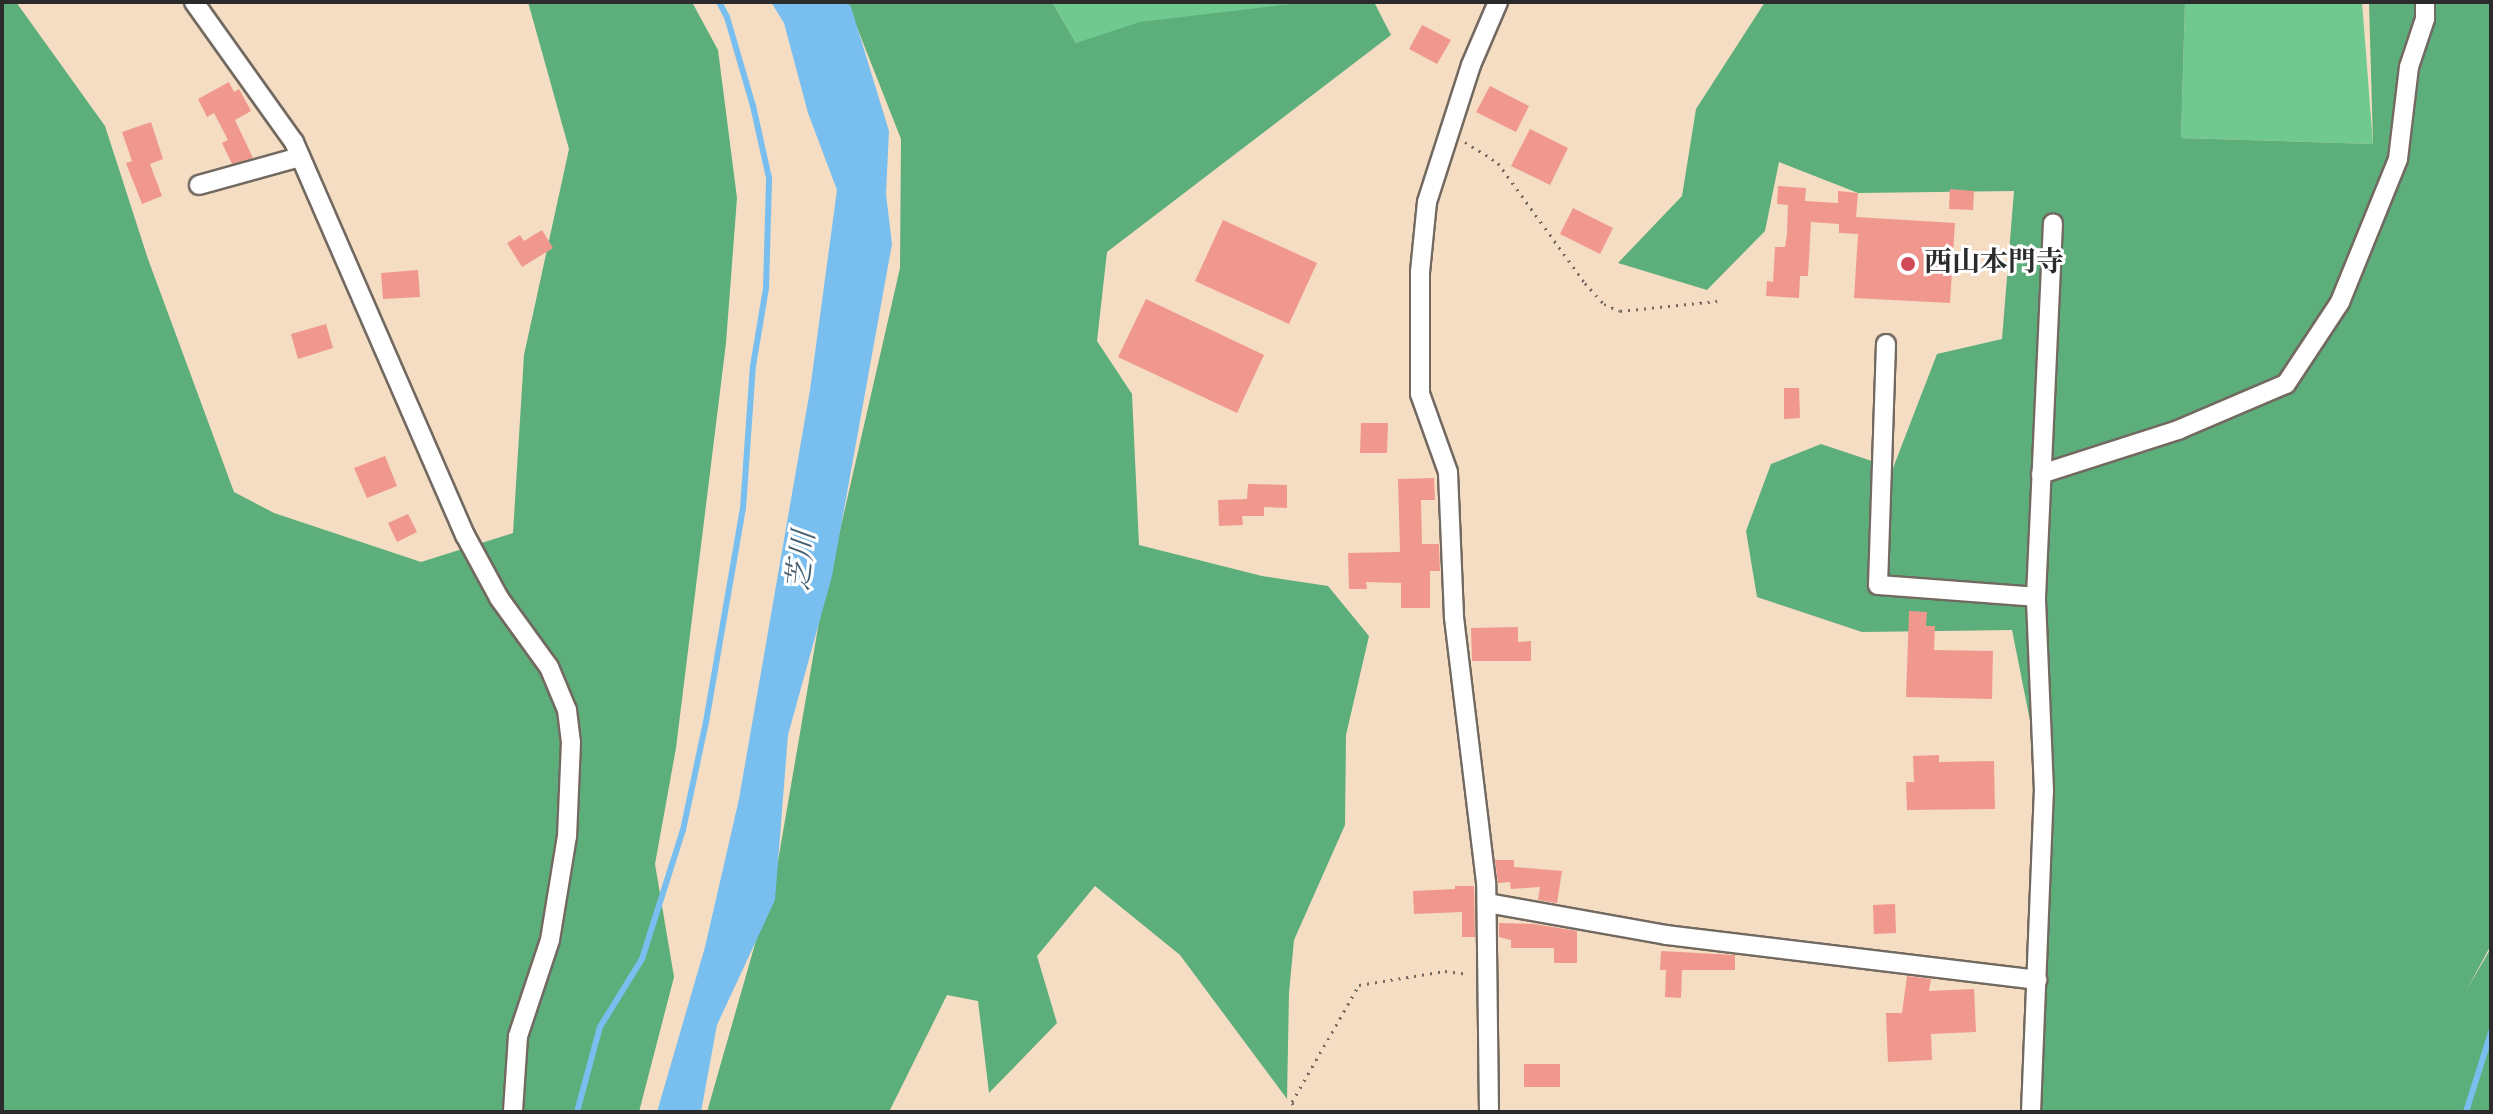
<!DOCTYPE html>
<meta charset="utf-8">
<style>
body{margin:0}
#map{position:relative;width:2493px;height:1114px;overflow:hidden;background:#f5ddc3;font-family:"IM FELL English","Noto Serif JP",serif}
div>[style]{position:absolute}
.green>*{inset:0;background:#70ca90}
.forest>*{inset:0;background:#5cae7a}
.water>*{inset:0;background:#78bff0}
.stream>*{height:6px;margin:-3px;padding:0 3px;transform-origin:3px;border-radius:3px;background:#78bff0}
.building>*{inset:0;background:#f0988d}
.path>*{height:3px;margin-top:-1.5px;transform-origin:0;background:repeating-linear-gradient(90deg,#726960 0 2px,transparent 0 8px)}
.roads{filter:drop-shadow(2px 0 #726960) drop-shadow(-2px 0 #726960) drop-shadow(0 2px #726960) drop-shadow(0 -2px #726960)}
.minor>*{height:18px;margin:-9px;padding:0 9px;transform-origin:9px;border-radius:9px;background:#fff}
.dots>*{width:22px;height:22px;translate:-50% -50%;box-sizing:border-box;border:4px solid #fff;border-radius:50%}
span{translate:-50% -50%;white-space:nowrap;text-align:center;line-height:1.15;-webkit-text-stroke:6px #fff;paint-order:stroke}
.poi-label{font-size:28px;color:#2b2b2b;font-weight:700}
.left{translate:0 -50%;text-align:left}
.water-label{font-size:30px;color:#465f70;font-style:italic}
.frame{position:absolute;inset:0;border:4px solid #2b2b2b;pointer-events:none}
</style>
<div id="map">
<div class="green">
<i style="clip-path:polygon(1052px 2px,1302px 2px,1076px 43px)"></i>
<i style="clip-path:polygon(2185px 2px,2362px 2px,2373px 144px,2181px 138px)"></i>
</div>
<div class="forest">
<i style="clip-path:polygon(2px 2px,16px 2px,105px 126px,148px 259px,234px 492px,274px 513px,421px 562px,513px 533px,524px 355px,569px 149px,528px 2px,692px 2px,718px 50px,737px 198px,726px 343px,676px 748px,655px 864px,674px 977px,639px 1112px,2px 1112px)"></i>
<i style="clip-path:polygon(847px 2px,1052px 2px,1076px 43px,1140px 22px,1307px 2px,1374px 2px,1391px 35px,1107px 252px,1097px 341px,1132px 394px,1139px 545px,1262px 576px,1328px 586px,1369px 636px,1346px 735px,1345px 825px,1294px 940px,1289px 993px,1287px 1099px,1180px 955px,1095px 886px,1037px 956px,1057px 1023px,989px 1093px,978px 1001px,947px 995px,889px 1112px,707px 1112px,777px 867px,819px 622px,900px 268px,901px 139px)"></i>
<i style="clip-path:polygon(1765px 2px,2185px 2px,2181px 138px,2373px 144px,2369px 2px,2491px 2px,2491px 945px,2466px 991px,2491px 948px,2491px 1112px,2031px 1112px,2044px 791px,2012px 630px,1862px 632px,1757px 597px,1746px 531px,1771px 464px,1821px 444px,1893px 468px,1937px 354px,2002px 339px,2014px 191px,1858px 193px,1779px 162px,1765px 231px,1707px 290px,1618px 263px,1682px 196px,1696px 109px)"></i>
</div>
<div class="water">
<i style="clip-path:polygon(771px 2px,847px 2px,851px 7px,889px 131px,886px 194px,892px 244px,832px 576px,788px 735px,775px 900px,717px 1025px,701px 1112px,657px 1112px,705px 947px,739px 799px,810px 390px,837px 190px,808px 113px,784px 23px)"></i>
</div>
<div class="stream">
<i style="left:577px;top:1112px;width:88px;rotate:-74.9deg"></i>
<i style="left:600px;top:1027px;width:80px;rotate:-58.3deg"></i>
<i style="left:642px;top:959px;width:135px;rotate:-72.4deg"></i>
<i style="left:683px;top:830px;width:110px;rotate:-78deg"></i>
<i style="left:706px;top:722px;width:217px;rotate:-80.2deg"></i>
<i style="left:743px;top:508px;width:142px;rotate:-86deg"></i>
<i style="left:753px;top:366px;width:79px;rotate:-80.5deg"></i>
<i style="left:766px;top:288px;width:110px;rotate:-88.4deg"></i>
<i style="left:769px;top:178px;width:74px;rotate:-102.5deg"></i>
<i style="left:753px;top:106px;width:93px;rotate:-106.3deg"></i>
<i style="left:727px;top:17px;width:17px;rotate:-118deg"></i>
<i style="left:2466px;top:1112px;width:84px;rotate:-72.6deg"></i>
</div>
<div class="building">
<i style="clip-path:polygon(1422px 25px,1451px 40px,1437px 64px,1409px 49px)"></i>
<i style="clip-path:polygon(229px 82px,234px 92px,239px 89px,251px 111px,235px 120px,253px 158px,232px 164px,222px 143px,228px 140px,214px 113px,207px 117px,198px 99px)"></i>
<i style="clip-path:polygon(1490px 86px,1529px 106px,1516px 132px,1476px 112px)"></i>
<i style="clip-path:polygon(151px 122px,163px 159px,150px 164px,162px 196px,142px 204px,126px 163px,132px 161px,122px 132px)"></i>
<i style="clip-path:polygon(1530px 129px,1568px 148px,1550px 185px,1511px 166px)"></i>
<i style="clip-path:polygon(1778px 186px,1806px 188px,1805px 201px,1838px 203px,1838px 191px,1858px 193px,1856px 217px,1955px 223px,1950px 303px,1854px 298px,1858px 234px,1839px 233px,1839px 224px,1811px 222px,1808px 276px,1800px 276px,1799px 298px,1766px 296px,1767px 281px,1773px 282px,1775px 247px,1785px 247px,1787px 234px,1788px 205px,1777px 204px)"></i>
<i style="clip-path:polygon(1950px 189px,1974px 191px,1973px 210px,1949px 209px)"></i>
<i style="clip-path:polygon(1573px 208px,1613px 228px,1600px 254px,1560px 234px)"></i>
<i style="clip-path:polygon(1223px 220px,1317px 263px,1289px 324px,1195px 281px)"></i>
<i style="clip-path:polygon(542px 230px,553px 248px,522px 267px,507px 243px,520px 235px,524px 241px)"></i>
<i style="clip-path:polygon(418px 270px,420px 297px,383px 299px,381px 273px)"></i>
<i style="clip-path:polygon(1146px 299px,1264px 355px,1237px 413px,1118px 357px)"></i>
<i style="clip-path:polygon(326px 324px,333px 348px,298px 359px,291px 334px)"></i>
<i style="clip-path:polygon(1784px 388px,1799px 388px,1800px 418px,1784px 419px)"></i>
<i style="clip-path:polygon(1361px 423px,1388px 423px,1387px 453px,1360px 453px)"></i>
<i style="clip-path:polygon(385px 456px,397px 486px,367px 498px,354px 468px)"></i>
<i style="clip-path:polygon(1434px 478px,1435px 500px,1421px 500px,1422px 544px,1439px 544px,1440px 571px,1430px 571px,1430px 608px,1401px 608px,1401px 583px,1366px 582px,1367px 589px,1349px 589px,1348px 553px,1400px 552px,1398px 479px)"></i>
<i style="clip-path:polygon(1248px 484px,1287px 485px,1287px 508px,1264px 507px,1264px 516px,1242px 516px,1243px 525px,1219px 526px,1218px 500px,1247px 499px)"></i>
<i style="clip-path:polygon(408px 514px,417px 532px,397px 542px,388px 523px)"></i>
<i style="clip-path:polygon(1909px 611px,1927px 612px,1926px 626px,1935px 626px,1934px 650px,1993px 651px,1992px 699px,1906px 697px)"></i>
<i style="clip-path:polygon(1518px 627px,1518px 642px,1531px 641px,1531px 661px,1472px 661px,1471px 628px)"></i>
<i style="clip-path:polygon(1939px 755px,1939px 762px,1994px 761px,1995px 809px,1907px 810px,1906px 782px,1914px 782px,1913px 756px)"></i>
<i style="clip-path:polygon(1495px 860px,1514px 860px,1514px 867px,1562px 871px,1557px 903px,1538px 900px,1540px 887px,1511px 889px,1510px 882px,1498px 883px)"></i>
<i style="clip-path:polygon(1455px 886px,1474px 886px,1475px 937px,1462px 937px,1462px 912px,1414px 914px,1413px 891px,1455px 889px)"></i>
<i style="clip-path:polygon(1895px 904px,1896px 933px,1874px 934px,1873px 905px)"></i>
<i style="clip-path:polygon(1499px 923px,1534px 924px,1577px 931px,1577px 963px,1554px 963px,1554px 948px,1511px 948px,1511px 940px,1499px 937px)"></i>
<i style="clip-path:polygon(1661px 951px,1735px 955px,1735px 970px,1682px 970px,1681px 998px,1665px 997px,1666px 970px,1660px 970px)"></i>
<i style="clip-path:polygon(1907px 976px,1931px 979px,1929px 991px,1974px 989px,1976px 1032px,1931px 1034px,1932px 1060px,1888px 1062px,1886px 1013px,1902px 1013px)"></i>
<i style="clip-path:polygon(1524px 1064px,1560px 1064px,1560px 1087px,1524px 1087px)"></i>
</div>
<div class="path">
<i style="left:1465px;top:142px;width:39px;rotate:32deg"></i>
<i style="left:1498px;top:163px;width:148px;rotate:54.1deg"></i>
<i style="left:1585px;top:283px;width:28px;rotate:48deg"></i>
<i style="left:1604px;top:304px;width:17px;rotate:24deg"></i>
<i style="left:1620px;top:311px;width:98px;rotate:-5.9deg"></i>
<i style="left:1296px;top:1112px;width:11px;rotate:-112deg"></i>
<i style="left:1292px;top:1102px;width:135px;rotate:-60.2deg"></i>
<i style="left:1359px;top:985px;width:87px;rotate:-9.2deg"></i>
<i style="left:1445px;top:971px;width:24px;rotate:7deg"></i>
</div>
<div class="roads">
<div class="minor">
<i style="left:194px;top:2px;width:172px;rotate:54.5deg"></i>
<i style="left:294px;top:142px;width:429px;rotate:66.5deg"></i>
<i style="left:465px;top:535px;width:72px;rotate:61.6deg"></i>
<i style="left:499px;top:598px;width:85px;rotate:54.1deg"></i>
<i style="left:549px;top:667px;width:47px;rotate:67.3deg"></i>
<i style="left:567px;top:710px;width:32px;rotate:83deg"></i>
<i style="left:571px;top:742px;width:94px;rotate:92.4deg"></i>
<i style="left:567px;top:836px;width:105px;rotate:99.3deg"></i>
<i style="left:550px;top:940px;width:101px;rotate:108.4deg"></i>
<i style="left:518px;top:1036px;width:76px;rotate:93.8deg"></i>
<i style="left:199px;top:185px;width:105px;rotate:-15.5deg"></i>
<i style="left:1886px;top:344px;width:241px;rotate:91.9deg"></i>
<i style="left:1878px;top:585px;width:158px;rotate:4.3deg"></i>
<i style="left:2041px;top:474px;width:144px;rotate:-17.8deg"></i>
<i style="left:2178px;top:430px;width:117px;rotate:-23.1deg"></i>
<i style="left:2286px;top:384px;width:98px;rotate:-56.6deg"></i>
<i style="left:2340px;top:302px;width:154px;rotate:-67.9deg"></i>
<i style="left:2398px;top:159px;width:93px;rotate:-83.2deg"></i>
<i style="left:2409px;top:67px;width:51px;rotate:-71.6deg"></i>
<i style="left:2425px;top:19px;width:17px;rotate:-90deg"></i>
<i style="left:1487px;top:903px;width:182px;rotate:10.1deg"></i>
<i style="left:1666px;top:935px;width:374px;rotate:6.9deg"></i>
<i style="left:1489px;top:1112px;width:230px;rotate:-90.7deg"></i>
<i style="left:1486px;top:882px;width:268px;rotate:-96.9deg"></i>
<i style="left:1454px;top:616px;width:144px;rotate:-92.4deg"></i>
<i style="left:1448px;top:472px;width:83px;rotate:-109.7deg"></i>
<i style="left:1420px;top:394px;width:122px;rotate:-90deg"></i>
<i style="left:1420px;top:272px;width:70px;rotate:-84.3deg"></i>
<i style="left:1427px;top:202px;width:144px;rotate:-72.2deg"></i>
<i style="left:1471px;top:65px;width:69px;rotate:-66.8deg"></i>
<i style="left:2031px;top:1112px;width:321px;rotate:-87.7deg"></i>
<i style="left:2044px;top:791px;width:194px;rotate:-92.4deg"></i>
<i style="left:2036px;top:597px;width:374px;rotate:-87.4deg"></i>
</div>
</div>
<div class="dots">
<i style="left:1908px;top:264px;background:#d1495b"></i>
</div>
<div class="poi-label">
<span class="left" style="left:1924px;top:264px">西山本門寺</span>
</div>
<div class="water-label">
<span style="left:803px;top:561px;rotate:-84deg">芝川</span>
</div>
<div class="frame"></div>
</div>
